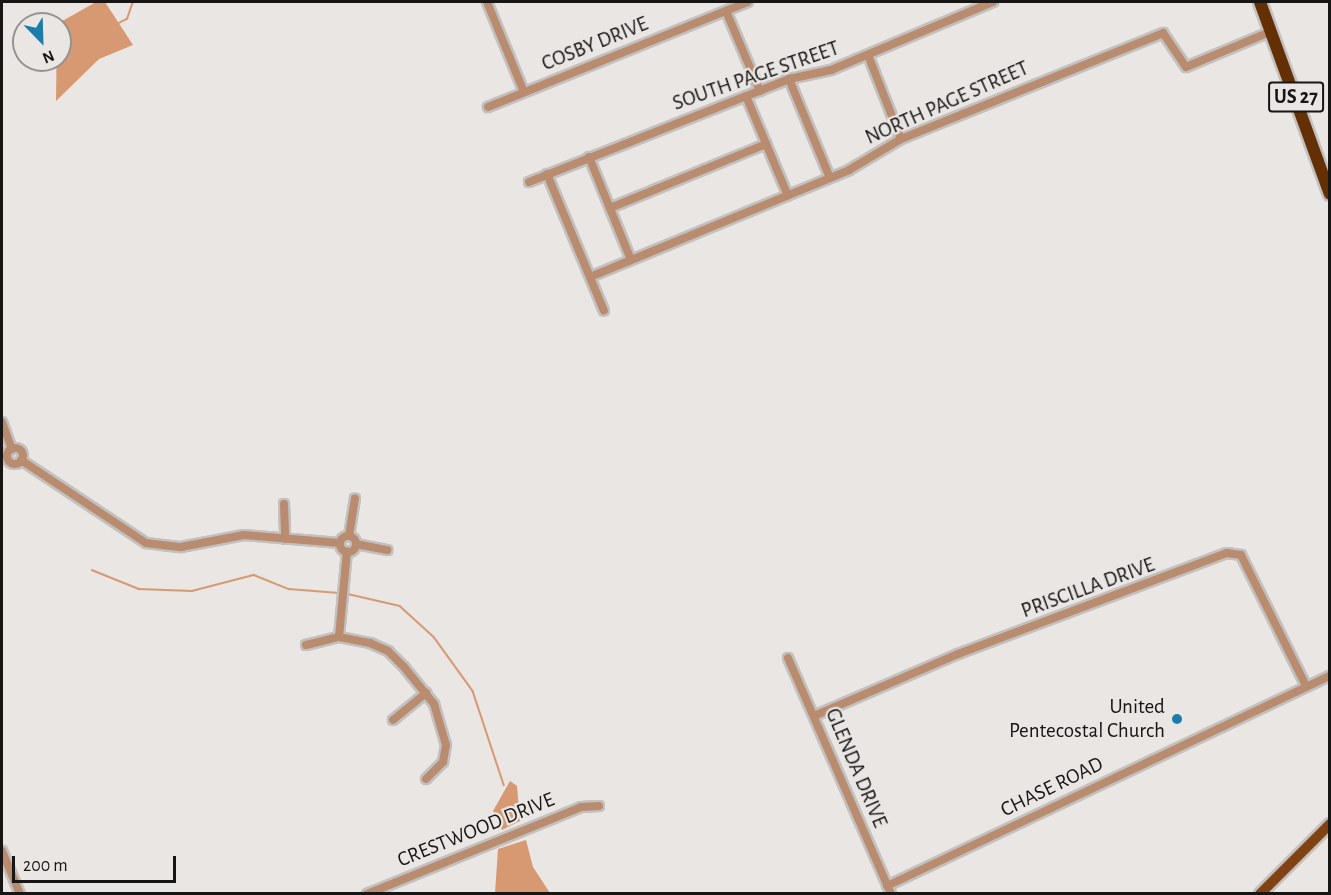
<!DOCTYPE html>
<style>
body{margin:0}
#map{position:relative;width:1331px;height:895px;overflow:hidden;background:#e9e6e4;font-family:"Alegreya Sans",sans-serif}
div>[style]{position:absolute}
.water>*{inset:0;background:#d79972}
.stream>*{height:1.5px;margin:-0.75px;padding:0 0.75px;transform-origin:0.75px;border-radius:0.75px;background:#d79972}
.roads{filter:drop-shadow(2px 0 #c3c1bf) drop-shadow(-2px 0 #c3c1bf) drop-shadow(0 2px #c3c1bf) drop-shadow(0 -2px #c3c1bf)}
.minor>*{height:8px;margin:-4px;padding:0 4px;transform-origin:4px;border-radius:4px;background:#b98c70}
.minor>.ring{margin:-4px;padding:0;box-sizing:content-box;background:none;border:8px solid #b98c70;border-radius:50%}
.major>*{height:10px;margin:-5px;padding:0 5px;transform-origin:5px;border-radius:5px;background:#814314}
.highway>*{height:12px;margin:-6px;padding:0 6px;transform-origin:6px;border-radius:6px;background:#632f03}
.dots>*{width:16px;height:16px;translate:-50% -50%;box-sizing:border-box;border:3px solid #e9e6e4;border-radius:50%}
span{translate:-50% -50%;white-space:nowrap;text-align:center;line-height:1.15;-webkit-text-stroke:4.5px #e9e6e4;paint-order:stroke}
.shield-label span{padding:2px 4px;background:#e9e6e4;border:2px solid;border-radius:4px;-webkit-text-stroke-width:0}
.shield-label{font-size:20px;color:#171615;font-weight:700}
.street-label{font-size:21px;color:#171615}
.poi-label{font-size:21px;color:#171615}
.right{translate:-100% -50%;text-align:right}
.frame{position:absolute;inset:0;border:3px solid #171615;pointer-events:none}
.north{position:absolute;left:12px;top:12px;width:60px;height:60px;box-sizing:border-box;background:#e9e6e4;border:2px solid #959391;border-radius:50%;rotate:157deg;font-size:16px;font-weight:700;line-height:24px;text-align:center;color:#171615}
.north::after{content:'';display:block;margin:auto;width:21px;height:27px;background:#197ea9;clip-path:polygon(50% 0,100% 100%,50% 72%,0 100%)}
.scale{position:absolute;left:12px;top:856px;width:164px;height:27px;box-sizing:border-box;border:3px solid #171615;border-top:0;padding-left:8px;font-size:18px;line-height:21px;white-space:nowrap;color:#171615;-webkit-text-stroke:4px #e9e6e4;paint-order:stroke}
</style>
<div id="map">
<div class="water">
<i style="clip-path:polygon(96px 2px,105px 2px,133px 45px,99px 59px,56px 101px,57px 24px)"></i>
<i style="clip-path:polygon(510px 781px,517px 786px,520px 821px,502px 830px,493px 811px)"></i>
<i style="clip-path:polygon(526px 840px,533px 867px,550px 893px,495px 893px,498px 849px)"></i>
</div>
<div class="stream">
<i style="left:119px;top:23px;width:9px;rotate:-27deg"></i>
<i style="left:127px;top:19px;width:18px;rotate:-71deg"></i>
<i style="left:92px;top:570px;width:51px;rotate:22deg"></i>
<i style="left:139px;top:589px;width:53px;rotate:2.2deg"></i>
<i style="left:192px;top:591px;width:64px;rotate:-14.5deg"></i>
<i style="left:254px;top:575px;width:38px;rotate:22deg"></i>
<i style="left:289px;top:589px;width:50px;rotate:4.6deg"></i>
<i style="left:348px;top:594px;width:53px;rotate:13deg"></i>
<i style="left:400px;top:606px;width:46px;rotate:42.4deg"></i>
<i style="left:434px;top:637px;width:67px;rotate:54.2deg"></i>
<i style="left:473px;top:691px;width:99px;rotate:71.7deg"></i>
</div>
<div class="roads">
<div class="minor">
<i style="left:487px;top:2px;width:97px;rotate:67.7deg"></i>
<i style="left:726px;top:11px;width:87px;rotate:67deg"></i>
<i style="left:868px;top:55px;width:90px;rotate:68.6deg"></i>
<i style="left:789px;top:79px;width:107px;rotate:67.5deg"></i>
<i style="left:746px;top:96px;width:108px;rotate:67.2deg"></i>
<i style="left:488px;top:107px;width:280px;rotate:-22deg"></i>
<i style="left:589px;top:157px;width:111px;rotate:67.8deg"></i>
<i style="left:547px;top:174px;width:148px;rotate:67.4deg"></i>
<i style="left:529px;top:182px;width:280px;rotate:-21.6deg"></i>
<i style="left:789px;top:79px;width:43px;rotate:-12.1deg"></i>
<i style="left:831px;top:70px;width:176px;rotate:-22.8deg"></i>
<i style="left:610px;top:208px;width:169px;rotate:-22.3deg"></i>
<i style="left:590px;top:277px;width:280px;rotate:-22.4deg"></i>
<i style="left:849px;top:170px;width:61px;rotate:-30.8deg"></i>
<i style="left:901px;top:139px;width:283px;rotate:-22deg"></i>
<i style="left:1163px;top:33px;width:41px;rotate:55.9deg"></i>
<i style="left:1186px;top:67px;width:93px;rotate:-22.7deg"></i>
<i style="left:2px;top:422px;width:29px;rotate:70deg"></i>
<i class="ring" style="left:7px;top:448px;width:8px;height:8px"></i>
<i style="left:21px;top:460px;width:150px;rotate:33.6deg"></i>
<i style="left:146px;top:543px;width:35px;rotate:7deg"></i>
<i style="left:181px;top:547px;width:64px;rotate:-10.8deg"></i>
<i style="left:244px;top:535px;width:96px;rotate:4.8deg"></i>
<i style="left:284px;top:504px;width:35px;rotate:88deg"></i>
<i style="left:349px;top:536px;width:38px;rotate:-81deg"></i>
<i class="ring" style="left:340px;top:536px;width:8px;height:8px"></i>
<i style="left:356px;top:544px;width:32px;rotate:11deg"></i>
<i style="left:339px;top:637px;width:86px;rotate:-84.7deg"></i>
<i style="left:306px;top:645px;width:34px;rotate:-14deg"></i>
<i style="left:339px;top:637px;width:32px;rotate:11deg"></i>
<i style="left:370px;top:643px;width:20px;rotate:24deg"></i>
<i style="left:388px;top:651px;width:23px;rotate:45deg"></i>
<i style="left:404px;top:667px;width:48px;rotate:51deg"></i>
<i style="left:434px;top:704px;width:43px;rotate:73.7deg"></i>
<i style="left:446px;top:745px;width:17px;rotate:100deg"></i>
<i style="left:443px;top:762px;width:24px;rotate:135deg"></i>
<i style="left:788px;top:658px;width:257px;rotate:66.4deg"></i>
<i style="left:814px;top:716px;width:157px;rotate:-23.3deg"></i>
<i style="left:958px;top:654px;width:287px;rotate:-20.6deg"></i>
<i style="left:1227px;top:553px;width:14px;rotate:8deg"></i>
<i style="left:1241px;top:555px;width:146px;rotate:63.6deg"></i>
<i style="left:393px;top:720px;width:43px;rotate:-39.3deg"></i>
<i style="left:2px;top:851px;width:47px;rotate:67.3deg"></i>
<i style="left:887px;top:886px;width:490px;rotate:-25.4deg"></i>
<i style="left:367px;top:894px;width:231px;rotate:-22.1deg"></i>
<i style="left:581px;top:807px;width:18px;rotate:-3deg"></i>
</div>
<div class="major">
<i style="left:1260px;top:894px;width:99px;rotate:-45deg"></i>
</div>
<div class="highway">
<i style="left:1260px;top:2px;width:204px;rotate:70deg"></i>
</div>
</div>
<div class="dots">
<i style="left:1177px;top:719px;background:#197ea9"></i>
</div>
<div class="shield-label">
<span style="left:1296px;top:97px">US 27</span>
</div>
<div class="street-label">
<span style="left:595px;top:44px;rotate:-22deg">COSBY DRIVE</span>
<span style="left:756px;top:76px;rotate:-19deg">SOUTH PAGE STREET</span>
<span style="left:947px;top:103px;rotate:-24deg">NORTH PAGE STREET</span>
<span style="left:1088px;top:588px;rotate:-20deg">PRISCILLA DRIVE</span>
<span style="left:856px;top:768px;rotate:67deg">GLENDA DRIVE</span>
<span style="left:1052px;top:787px;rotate:-26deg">CHASE ROAD</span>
<span style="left:476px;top:830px;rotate:-22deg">CRESTWOOD DRIVE</span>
</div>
<div class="poi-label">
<span class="right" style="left:1165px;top:719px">United<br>Pentecostal Church</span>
</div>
<div class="frame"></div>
<div class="north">N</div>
<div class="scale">200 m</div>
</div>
